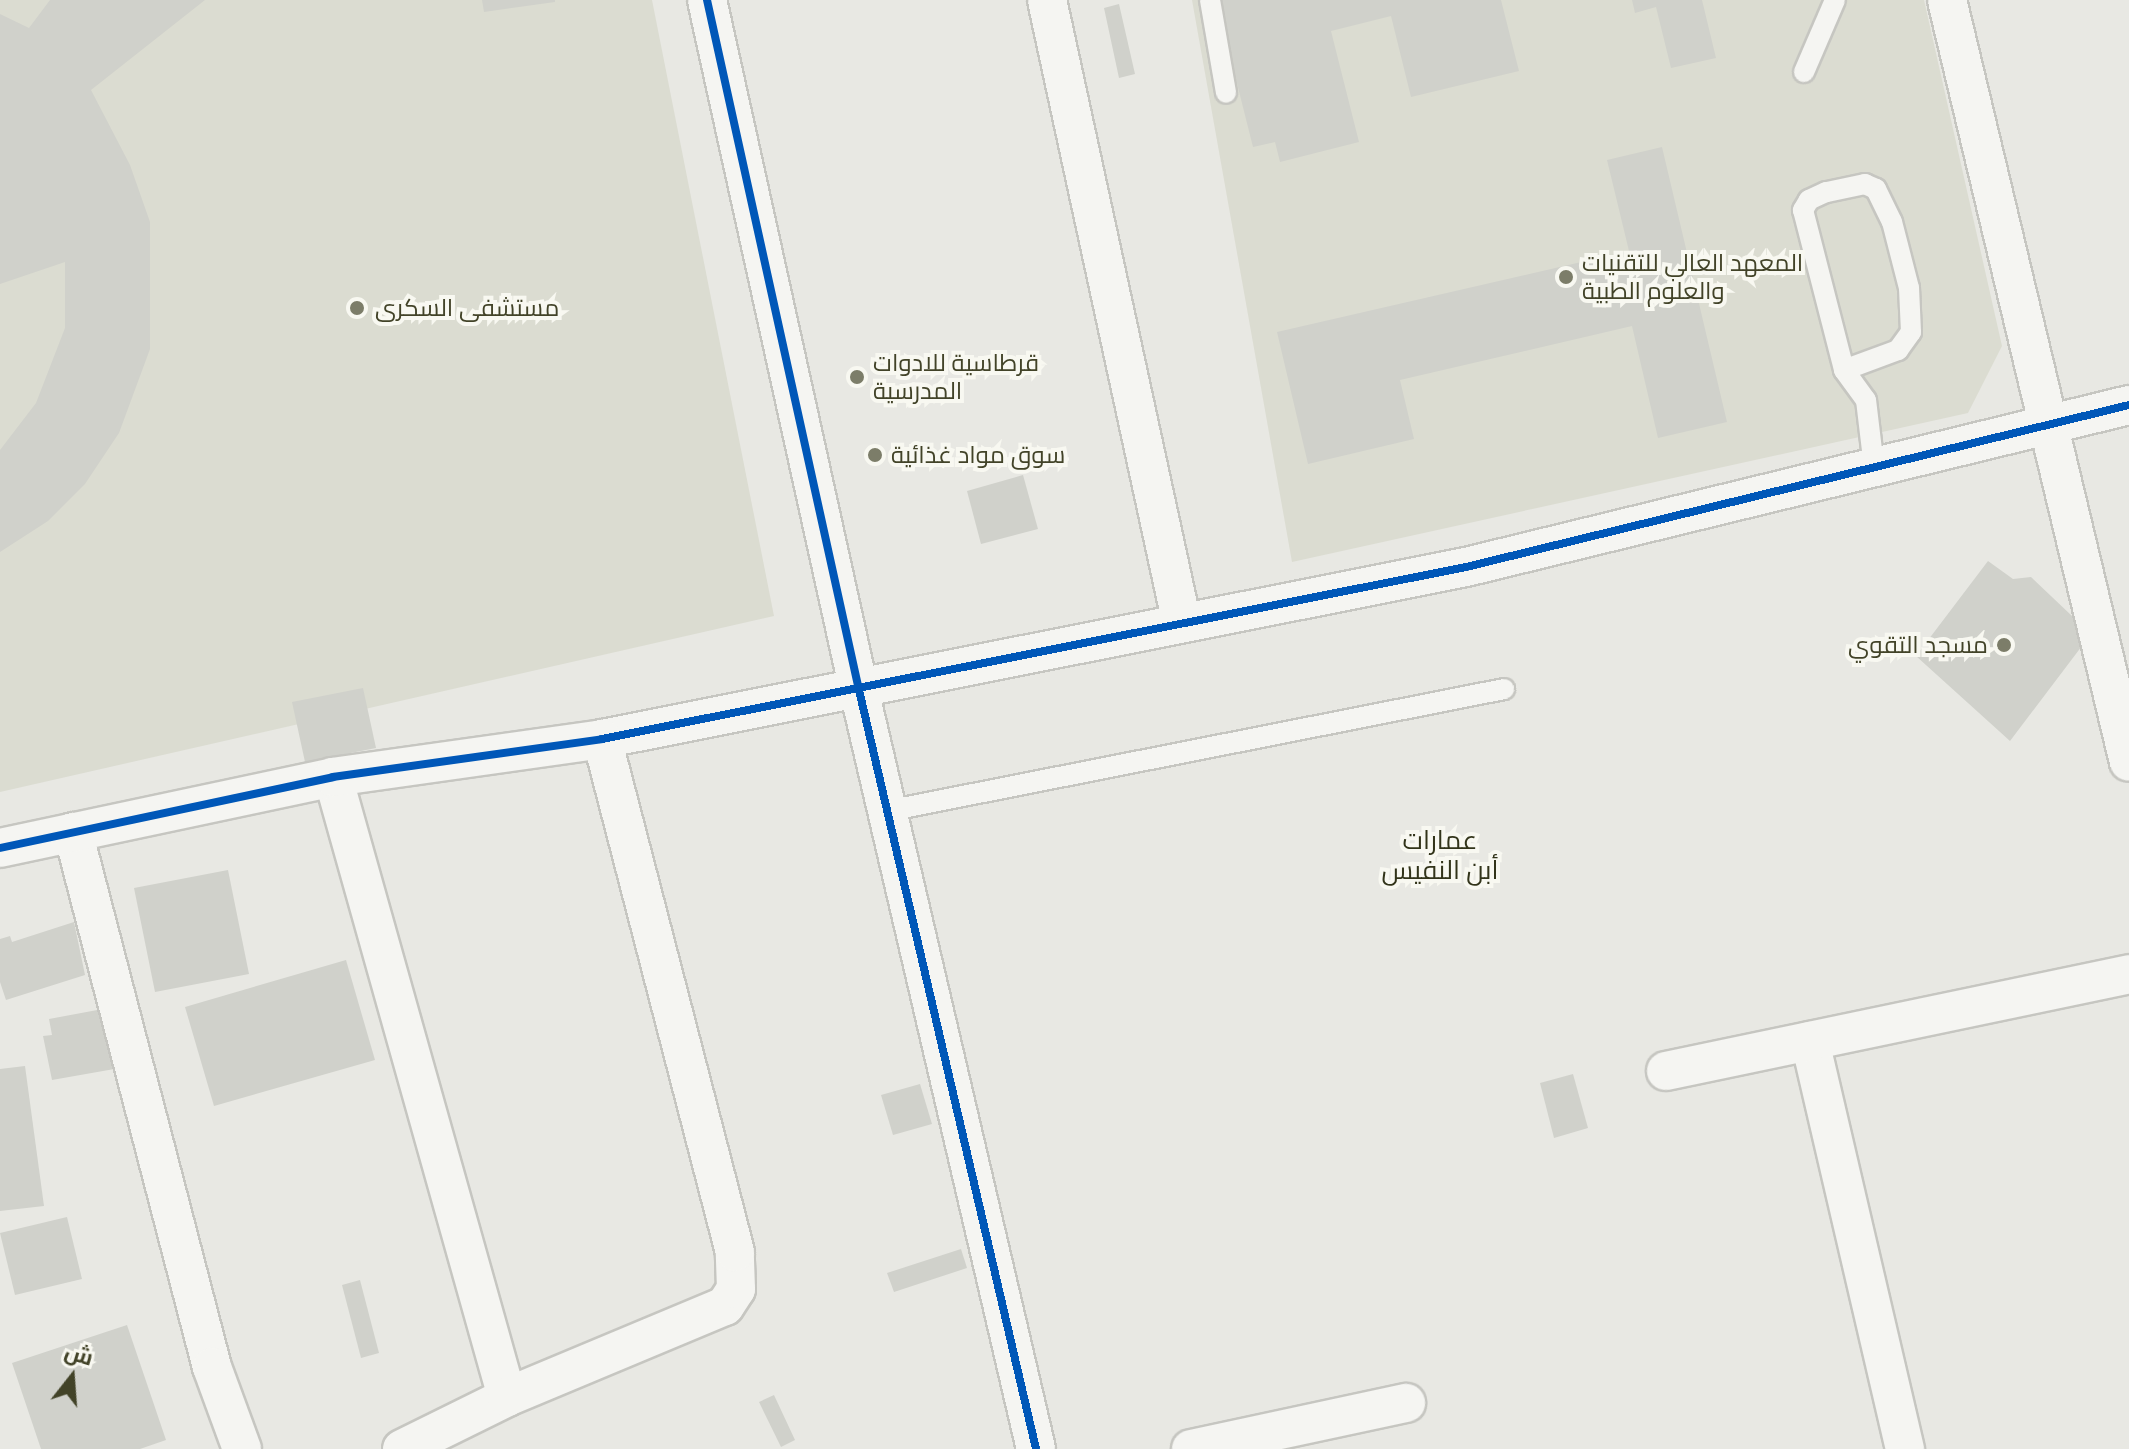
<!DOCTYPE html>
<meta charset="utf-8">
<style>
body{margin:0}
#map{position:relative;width:2129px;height:1449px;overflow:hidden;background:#e8e8e3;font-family:"Public Sans",Cairo,sans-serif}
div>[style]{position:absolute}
.built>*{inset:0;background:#dbdcd1}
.building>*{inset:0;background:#d0d1cb}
.roads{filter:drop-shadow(2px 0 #c6c6c1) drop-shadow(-2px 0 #c6c6c1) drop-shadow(0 2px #c6c6c1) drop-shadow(0 -2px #c6c6c1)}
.service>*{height:20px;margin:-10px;padding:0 10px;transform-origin:10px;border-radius:10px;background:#f5f5f2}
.minor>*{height:38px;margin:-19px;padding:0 19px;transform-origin:19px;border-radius:19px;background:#f5f5f2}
.cycleway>*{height:8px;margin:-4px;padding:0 4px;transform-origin:4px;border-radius:4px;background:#0057b8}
.dots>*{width:22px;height:22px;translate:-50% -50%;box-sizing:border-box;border:4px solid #f8f8f1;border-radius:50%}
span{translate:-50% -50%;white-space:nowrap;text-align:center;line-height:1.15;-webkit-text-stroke:8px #f8f8f1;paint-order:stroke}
.poi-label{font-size:24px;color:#424328}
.left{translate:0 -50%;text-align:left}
.right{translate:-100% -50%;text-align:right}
.neighbourhood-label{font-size:26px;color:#32341a}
.north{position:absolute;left:32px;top:1337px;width:80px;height:80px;-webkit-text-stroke:6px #f8f8f1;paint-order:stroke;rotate:17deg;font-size:22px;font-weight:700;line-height:32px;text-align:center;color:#424328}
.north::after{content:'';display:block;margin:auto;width:28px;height:36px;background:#424328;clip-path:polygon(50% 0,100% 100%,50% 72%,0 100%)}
</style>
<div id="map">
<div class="built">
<i style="clip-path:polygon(0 0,652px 0,774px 616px,0 792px)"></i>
<i style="clip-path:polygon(1192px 0,1924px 0,2002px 346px,1968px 413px,1292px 562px)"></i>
</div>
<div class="building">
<i style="clip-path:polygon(50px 0,205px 0,91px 90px,130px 165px,150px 222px,150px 349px,119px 433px,85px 484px,48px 521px,0 552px,0 450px,36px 403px,65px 328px,65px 262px,0 284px,0 14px,29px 28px)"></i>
<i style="clip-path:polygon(482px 0,555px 0,555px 2px,484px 12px)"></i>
<i style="clip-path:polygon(1216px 0,1501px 0,1519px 71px,1411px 97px,1391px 16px,1331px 31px,1359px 142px,1280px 162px,1275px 142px,1253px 147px)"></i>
<i style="clip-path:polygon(1632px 0,1702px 0,1716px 58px,1671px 68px,1656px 7px,1635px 13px)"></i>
<i style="clip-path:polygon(1119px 4px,1135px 74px,1119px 78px,1104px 8px)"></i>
<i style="clip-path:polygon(1662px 147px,1727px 422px,1658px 438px,1632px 326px,1400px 380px,1414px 439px,1308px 464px,1277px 332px,1629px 251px,1607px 160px)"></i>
<i style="clip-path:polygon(1023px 475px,1038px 529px,981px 544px,967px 491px)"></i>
<i style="clip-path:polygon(1988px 561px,2013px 579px,2031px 577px,2091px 634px,2010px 741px,1916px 656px)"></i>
<i style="clip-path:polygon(363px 688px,376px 748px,305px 762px,292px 702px)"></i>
<i style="clip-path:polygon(228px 870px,249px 974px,155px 992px,134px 888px)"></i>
<i style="clip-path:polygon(74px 922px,85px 975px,6px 1000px,0 982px,0 939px,10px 936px,12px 942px)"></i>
<i style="clip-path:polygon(346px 960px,375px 1060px,214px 1106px,185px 1007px)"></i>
<i style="clip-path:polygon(108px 1008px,120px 1068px,52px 1080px,43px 1036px,52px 1035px,49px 1019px)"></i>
<i style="clip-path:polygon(25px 1066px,44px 1206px,0 1211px,0 1069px)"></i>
<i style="clip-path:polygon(1573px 1074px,1588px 1128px,1554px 1138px,1540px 1083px)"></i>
<i style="clip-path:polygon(920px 1084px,932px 1124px,893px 1135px,881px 1095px)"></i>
<i style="clip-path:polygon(67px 1217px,82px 1279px,15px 1295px,0 1233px)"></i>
<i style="clip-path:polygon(961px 1249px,967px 1268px,894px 1292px,887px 1273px)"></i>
<i style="clip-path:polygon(360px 1280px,379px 1353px,361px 1358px,342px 1285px)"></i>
<i style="clip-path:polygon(127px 1325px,166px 1440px,140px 1449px,41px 1449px,12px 1363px)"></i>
<i style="clip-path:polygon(774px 1395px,795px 1440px,781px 1447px,759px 1402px)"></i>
</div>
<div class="roads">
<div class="service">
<i style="left:1210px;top:0;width:94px;rotate:80.2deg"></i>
<i style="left:1804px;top:72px;width:78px;rotate:-66.7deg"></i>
<i style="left:1844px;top:370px;width:58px;rotate:-20.3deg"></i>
<i style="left:1898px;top:350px;width:22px;rotate:-54deg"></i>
<i style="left:1911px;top:332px;width:44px;rotate:-92.6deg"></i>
<i style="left:1909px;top:288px;width:68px;rotate:-104.4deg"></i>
<i style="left:1892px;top:222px;width:37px;rotate:-116deg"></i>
<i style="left:1876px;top:189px;width:12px;rotate:-156deg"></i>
<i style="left:1865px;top:184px;width:40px;rotate:168deg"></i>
<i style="left:1826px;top:192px;width:19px;rotate:155deg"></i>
<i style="left:1809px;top:200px;width:12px;rotate:121deg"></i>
<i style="left:1803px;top:210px;width:165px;rotate:75.6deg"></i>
<i style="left:1844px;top:370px;width:37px;rotate:54deg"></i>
<i style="left:1866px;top:400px;width:67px;rotate:83.2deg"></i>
<i style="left:887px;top:811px;width:629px;rotate:-11.18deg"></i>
</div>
<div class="minor">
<i style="left:707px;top:0;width:707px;rotate:77.58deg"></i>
<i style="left:859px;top:690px;width:779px;rotate:76.87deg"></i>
<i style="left:1047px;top:0;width:638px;rotate:77.79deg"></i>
<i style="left:1947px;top:0;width:783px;rotate:76.57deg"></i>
<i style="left:333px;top:777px;width:644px;rotate:74.32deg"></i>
<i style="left:73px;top:832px;width:553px;rotate:75.44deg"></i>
<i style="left:212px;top:1367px;width:87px;rotate:69.9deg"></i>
<i style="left:0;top:848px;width:340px;rotate:-12deg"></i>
<i style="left:333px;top:777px;width:272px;rotate:-8deg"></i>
<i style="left:602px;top:739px;width:881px;rotate:-11.26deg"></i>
<i style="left:1466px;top:567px;width:683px;rotate:-13.73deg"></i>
<i style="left:1810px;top:1041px;width:419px;rotate:76.9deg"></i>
<i style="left:1666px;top:1071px;width:473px;rotate:-11.8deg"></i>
<i style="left:402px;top:1449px;width:117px;rotate:-26.3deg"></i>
<i style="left:507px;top:1397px;width:236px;rotate:-22.7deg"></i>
<i style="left:725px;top:1306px;width:20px;rotate:-57deg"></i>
<i style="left:736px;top:1289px;width:37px;rotate:-92deg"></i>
<i style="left:735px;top:1252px;width:530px;rotate:-104.53deg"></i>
<i style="left:1191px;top:1449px;width:220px;rotate:-12.1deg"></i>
</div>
</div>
<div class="cycleway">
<i style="left:707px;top:0;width:707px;rotate:77.58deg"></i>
<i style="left:859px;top:690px;width:779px;rotate:76.87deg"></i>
<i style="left:0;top:848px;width:340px;rotate:-12deg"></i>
<i style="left:333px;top:777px;width:272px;rotate:-8deg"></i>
<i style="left:602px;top:739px;width:881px;rotate:-11.26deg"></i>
<i style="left:1466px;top:567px;width:683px;rotate:-13.73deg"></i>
</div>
<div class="dots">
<i style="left:1566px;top:277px;background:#7c7d69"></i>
<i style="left:357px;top:308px;background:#7c7d69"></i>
<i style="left:857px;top:377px;background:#7c7d69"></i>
<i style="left:875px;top:455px;background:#7c7d69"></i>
<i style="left:2004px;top:645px;background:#7c7d69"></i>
</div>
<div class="poi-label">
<span class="left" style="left:1582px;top:277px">المعهد العالي للتقنيات<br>والعلوم الطبية</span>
<span class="left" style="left:375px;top:308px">مستشفى السكرى</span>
<span class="left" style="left:873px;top:377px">قرطاسية للادوات<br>المدرسية</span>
<span class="left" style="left:891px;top:455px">سوق مواد غذائية</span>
<span class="right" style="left:1988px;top:645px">مسجد التقوي</span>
</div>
<div class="neighbourhood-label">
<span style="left:1440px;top:855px">عمارات<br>أبن النفيس</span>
</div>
<div class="north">ش</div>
</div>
